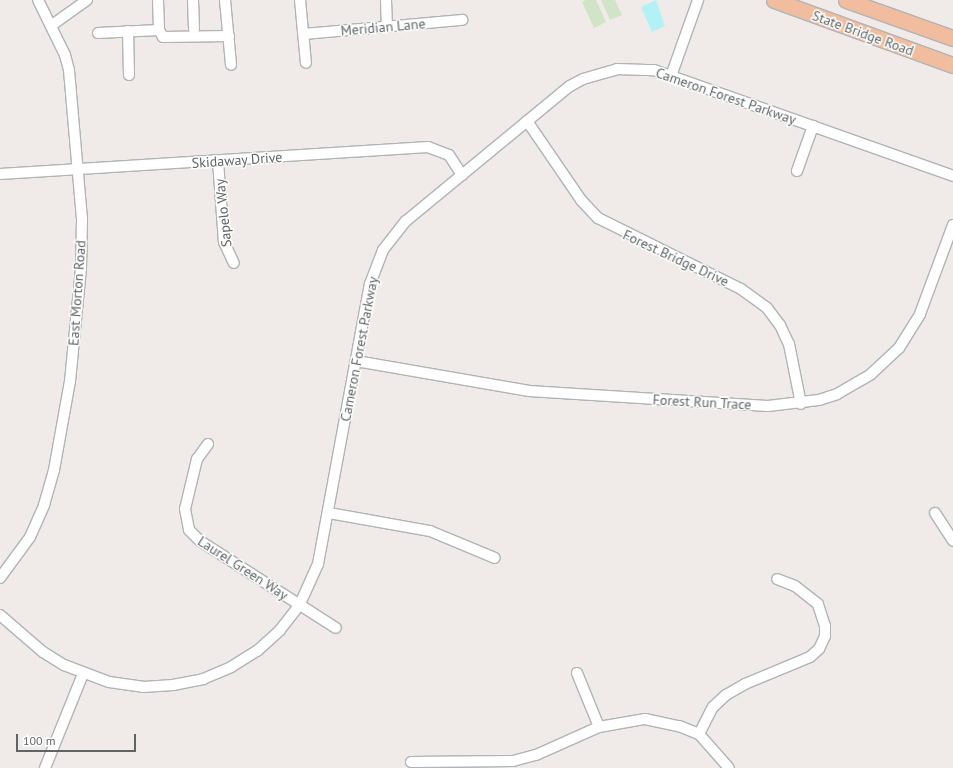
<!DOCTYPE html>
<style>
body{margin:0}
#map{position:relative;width:953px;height:768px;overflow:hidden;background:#f0ebe8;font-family:"PT Sans",sans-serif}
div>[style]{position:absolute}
.green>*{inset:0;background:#d2e4c8}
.water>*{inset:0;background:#b2f1f6}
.roads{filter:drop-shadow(1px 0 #b0b4b6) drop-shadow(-1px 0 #b0b4b6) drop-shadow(0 1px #b0b4b6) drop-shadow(0 -1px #b0b4b6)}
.minor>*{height:10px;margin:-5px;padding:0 5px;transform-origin:5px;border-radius:5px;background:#fff}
.highway>*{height:15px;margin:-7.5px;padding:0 7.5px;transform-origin:7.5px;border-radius:7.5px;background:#f1bd9e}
span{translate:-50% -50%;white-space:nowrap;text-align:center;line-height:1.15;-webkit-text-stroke:3px #fff;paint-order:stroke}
.street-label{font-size:14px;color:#5f6566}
.scale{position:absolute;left:16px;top:734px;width:120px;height:18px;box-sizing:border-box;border:2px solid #5f6566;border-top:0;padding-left:5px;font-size:12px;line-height:14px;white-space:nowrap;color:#5f6566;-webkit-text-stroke:3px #fff;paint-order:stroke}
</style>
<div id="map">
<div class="green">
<i style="clip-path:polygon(585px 0,596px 0,606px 22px,594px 28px,582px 2px)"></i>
<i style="clip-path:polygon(601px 0,615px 0,622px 15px,610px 20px)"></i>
</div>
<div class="water">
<i style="clip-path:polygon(656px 0,665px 26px,652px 32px,641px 7px)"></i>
</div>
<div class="roads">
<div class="minor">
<i style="left:158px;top:0;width:30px;rotate:88deg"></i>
<i style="left:159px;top:30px;width:8px;rotate:60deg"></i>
<i style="left:163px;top:37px;width:66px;rotate:-0.9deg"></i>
<i style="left:193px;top:0;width:29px;rotate:88deg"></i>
<i style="left:225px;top:0;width:65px;rotate:84.7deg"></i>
<i style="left:300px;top:0;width:63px;rotate:84.6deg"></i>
<i style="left:386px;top:0;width:26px;rotate:88deg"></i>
<i style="left:52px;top:25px;width:43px;rotate:-35.5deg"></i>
<i style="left:128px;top:31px;width:44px;rotate:88.7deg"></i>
<i style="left:98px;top:33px;width:61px;rotate:-2.8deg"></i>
<i style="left:304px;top:34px;width:159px;rotate:-5.1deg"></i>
<i style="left:671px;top:76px;width:81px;rotate:-70.4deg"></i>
<i style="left:527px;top:121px;width:96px;rotate:55.6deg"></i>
<i style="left:581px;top:200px;width:25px;rotate:47deg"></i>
<i style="left:598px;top:218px;width:160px;rotate:26.4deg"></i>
<i style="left:741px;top:289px;width:32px;rotate:36deg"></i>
<i style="left:767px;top:308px;width:21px;rotate:53deg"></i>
<i style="left:780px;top:325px;width:21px;rotate:65deg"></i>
<i style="left:789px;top:344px;width:61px;rotate:78.7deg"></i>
<i style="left:218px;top:161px;width:81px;rotate:85.8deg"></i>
<i style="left:224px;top:242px;width:23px;rotate:65deg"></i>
<i style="left:797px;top:171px;width:48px;rotate:-70.4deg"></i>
<i style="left:0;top:174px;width:429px;rotate:-3.6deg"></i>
<i style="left:428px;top:147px;width:22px;rotate:21deg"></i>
<i style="left:449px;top:155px;width:24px;rotate:57deg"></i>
<i style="left:356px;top:361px;width:176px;rotate:9.8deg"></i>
<i style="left:529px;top:391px;width:239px;rotate:3.6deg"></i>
<i style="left:768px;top:406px;width:51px;rotate:-6.7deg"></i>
<i style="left:819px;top:400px;width:19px;rotate:-18deg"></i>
<i style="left:837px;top:394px;width:39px;rotate:-30deg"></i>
<i style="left:871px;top:374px;width:38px;rotate:-43deg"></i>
<i style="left:899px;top:348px;width:40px;rotate:-58deg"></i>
<i style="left:920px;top:314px;width:95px;rotate:-69.7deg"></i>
<i style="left:208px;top:444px;width:19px;rotate:126deg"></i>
<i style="left:197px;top:459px;width:51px;rotate:103.5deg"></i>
<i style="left:185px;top:509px;width:21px;rotate:79deg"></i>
<i style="left:189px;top:530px;width:16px;rotate:45deg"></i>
<i style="left:200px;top:541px;width:161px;rotate:32.6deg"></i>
<i style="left:329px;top:513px;width:103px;rotate:10.1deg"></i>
<i style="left:430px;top:531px;width:70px;rotate:22.6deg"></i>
<i style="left:935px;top:513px;width:33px;rotate:57deg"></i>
<i style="left:0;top:578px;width:51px;rotate:-53.8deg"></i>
<i style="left:30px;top:537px;width:35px;rotate:-66deg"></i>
<i style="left:44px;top:505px;width:36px;rotate:-74deg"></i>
<i style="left:54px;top:470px;width:90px;rotate:-79.8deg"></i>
<i style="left:70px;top:381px;width:114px;rotate:-84.4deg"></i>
<i style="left:81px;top:268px;width:49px;rotate:-88.8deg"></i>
<i style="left:82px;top:219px;width:150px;rotate:-95deg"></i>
<i style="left:69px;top:70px;width:16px;rotate:-105deg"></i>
<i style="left:65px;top:55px;width:61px;rotate:-116.1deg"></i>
<i style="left:0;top:615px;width:57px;rotate:40.7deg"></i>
<i style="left:43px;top:652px;width:25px;rotate:32deg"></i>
<i style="left:64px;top:665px;width:48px;rotate:20.7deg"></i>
<i style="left:109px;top:682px;width:34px;rotate:8deg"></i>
<i style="left:143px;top:687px;width:30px;rotate:-4deg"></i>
<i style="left:173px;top:685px;width:31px;rotate:-11deg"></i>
<i style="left:203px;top:679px;width:30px;rotate:-23deg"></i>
<i style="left:231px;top:667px;width:31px;rotate:-32deg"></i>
<i style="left:257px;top:651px;width:31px;rotate:-42deg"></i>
<i style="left:280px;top:630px;width:33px;rotate:-52deg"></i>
<i style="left:300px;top:604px;width:44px;rotate:-65.8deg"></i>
<i style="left:318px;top:564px;width:285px;rotate:-79.5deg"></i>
<i style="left:370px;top:284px;width:36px;rotate:-69deg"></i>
<i style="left:383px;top:250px;width:37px;rotate:-52deg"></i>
<i style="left:406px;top:221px;width:212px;rotate:-39.5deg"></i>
<i style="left:570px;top:86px;width:15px;rotate:-28deg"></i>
<i style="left:583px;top:79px;width:35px;rotate:-16deg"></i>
<i style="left:617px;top:69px;width:37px;rotate:2deg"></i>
<i style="left:654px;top:70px;width:317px;rotate:19.5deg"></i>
<i style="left:577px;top:673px;width:58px;rotate:67.8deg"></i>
<i style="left:699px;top:734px;width:30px;rotate:-63deg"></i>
<i style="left:713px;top:707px;width:18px;rotate:-43deg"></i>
<i style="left:726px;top:695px;width:22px;rotate:-30deg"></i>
<i style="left:745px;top:684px;width:70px;rotate:-22.6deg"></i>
<i style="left:810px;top:657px;width:12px;rotate:-42deg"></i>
<i style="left:819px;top:649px;width:14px;rotate:-65deg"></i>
<i style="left:825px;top:636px;width:10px;rotate:-90deg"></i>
<i style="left:825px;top:626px;width:23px;rotate:-108deg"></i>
<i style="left:818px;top:604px;width:29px;rotate:-142deg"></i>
<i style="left:795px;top:586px;width:19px;rotate:-159deg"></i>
<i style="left:411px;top:762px;width:102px;rotate:-0.6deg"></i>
<i style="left:513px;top:761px;width:24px;rotate:-15deg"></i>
<i style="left:536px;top:755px;width:69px;rotate:-24deg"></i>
<i style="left:599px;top:727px;width:47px;rotate:-9.9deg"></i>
<i style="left:645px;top:719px;width:35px;rotate:12deg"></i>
<i style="left:679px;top:726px;width:22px;rotate:22deg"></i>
<i style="left:699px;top:734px;width:45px;rotate:48.6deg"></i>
<i style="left:45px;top:768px;width:101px;rotate:-68deg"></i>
</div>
<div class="highway">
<i style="left:774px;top:0;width:190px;rotate:20deg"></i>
<i style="left:846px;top:0;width:114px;rotate:19.6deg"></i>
</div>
</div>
<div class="street-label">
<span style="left:383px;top:27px;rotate:-5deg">Meridian Lane</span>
<span style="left:863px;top:33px;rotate:20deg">State Bridge Road</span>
<span style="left:726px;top:96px;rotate:19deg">Cameron Forest Parkway</span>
<span style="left:237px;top:160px;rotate:-4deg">Skidaway Drive</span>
<span style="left:223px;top:213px;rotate:-96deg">Sapelo Way</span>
<span style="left:676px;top:258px;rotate:25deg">Forest Bridge Drive</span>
<span style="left:77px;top:293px;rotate:-86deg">East Morton Road</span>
<span style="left:359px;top:349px;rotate:-79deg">Cameron Forest Parkway</span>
<span style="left:702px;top:402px;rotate:3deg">Forest Run Trace</span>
<span style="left:243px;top:568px;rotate:33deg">Laurel Green Way</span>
</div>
<div class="scale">100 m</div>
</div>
